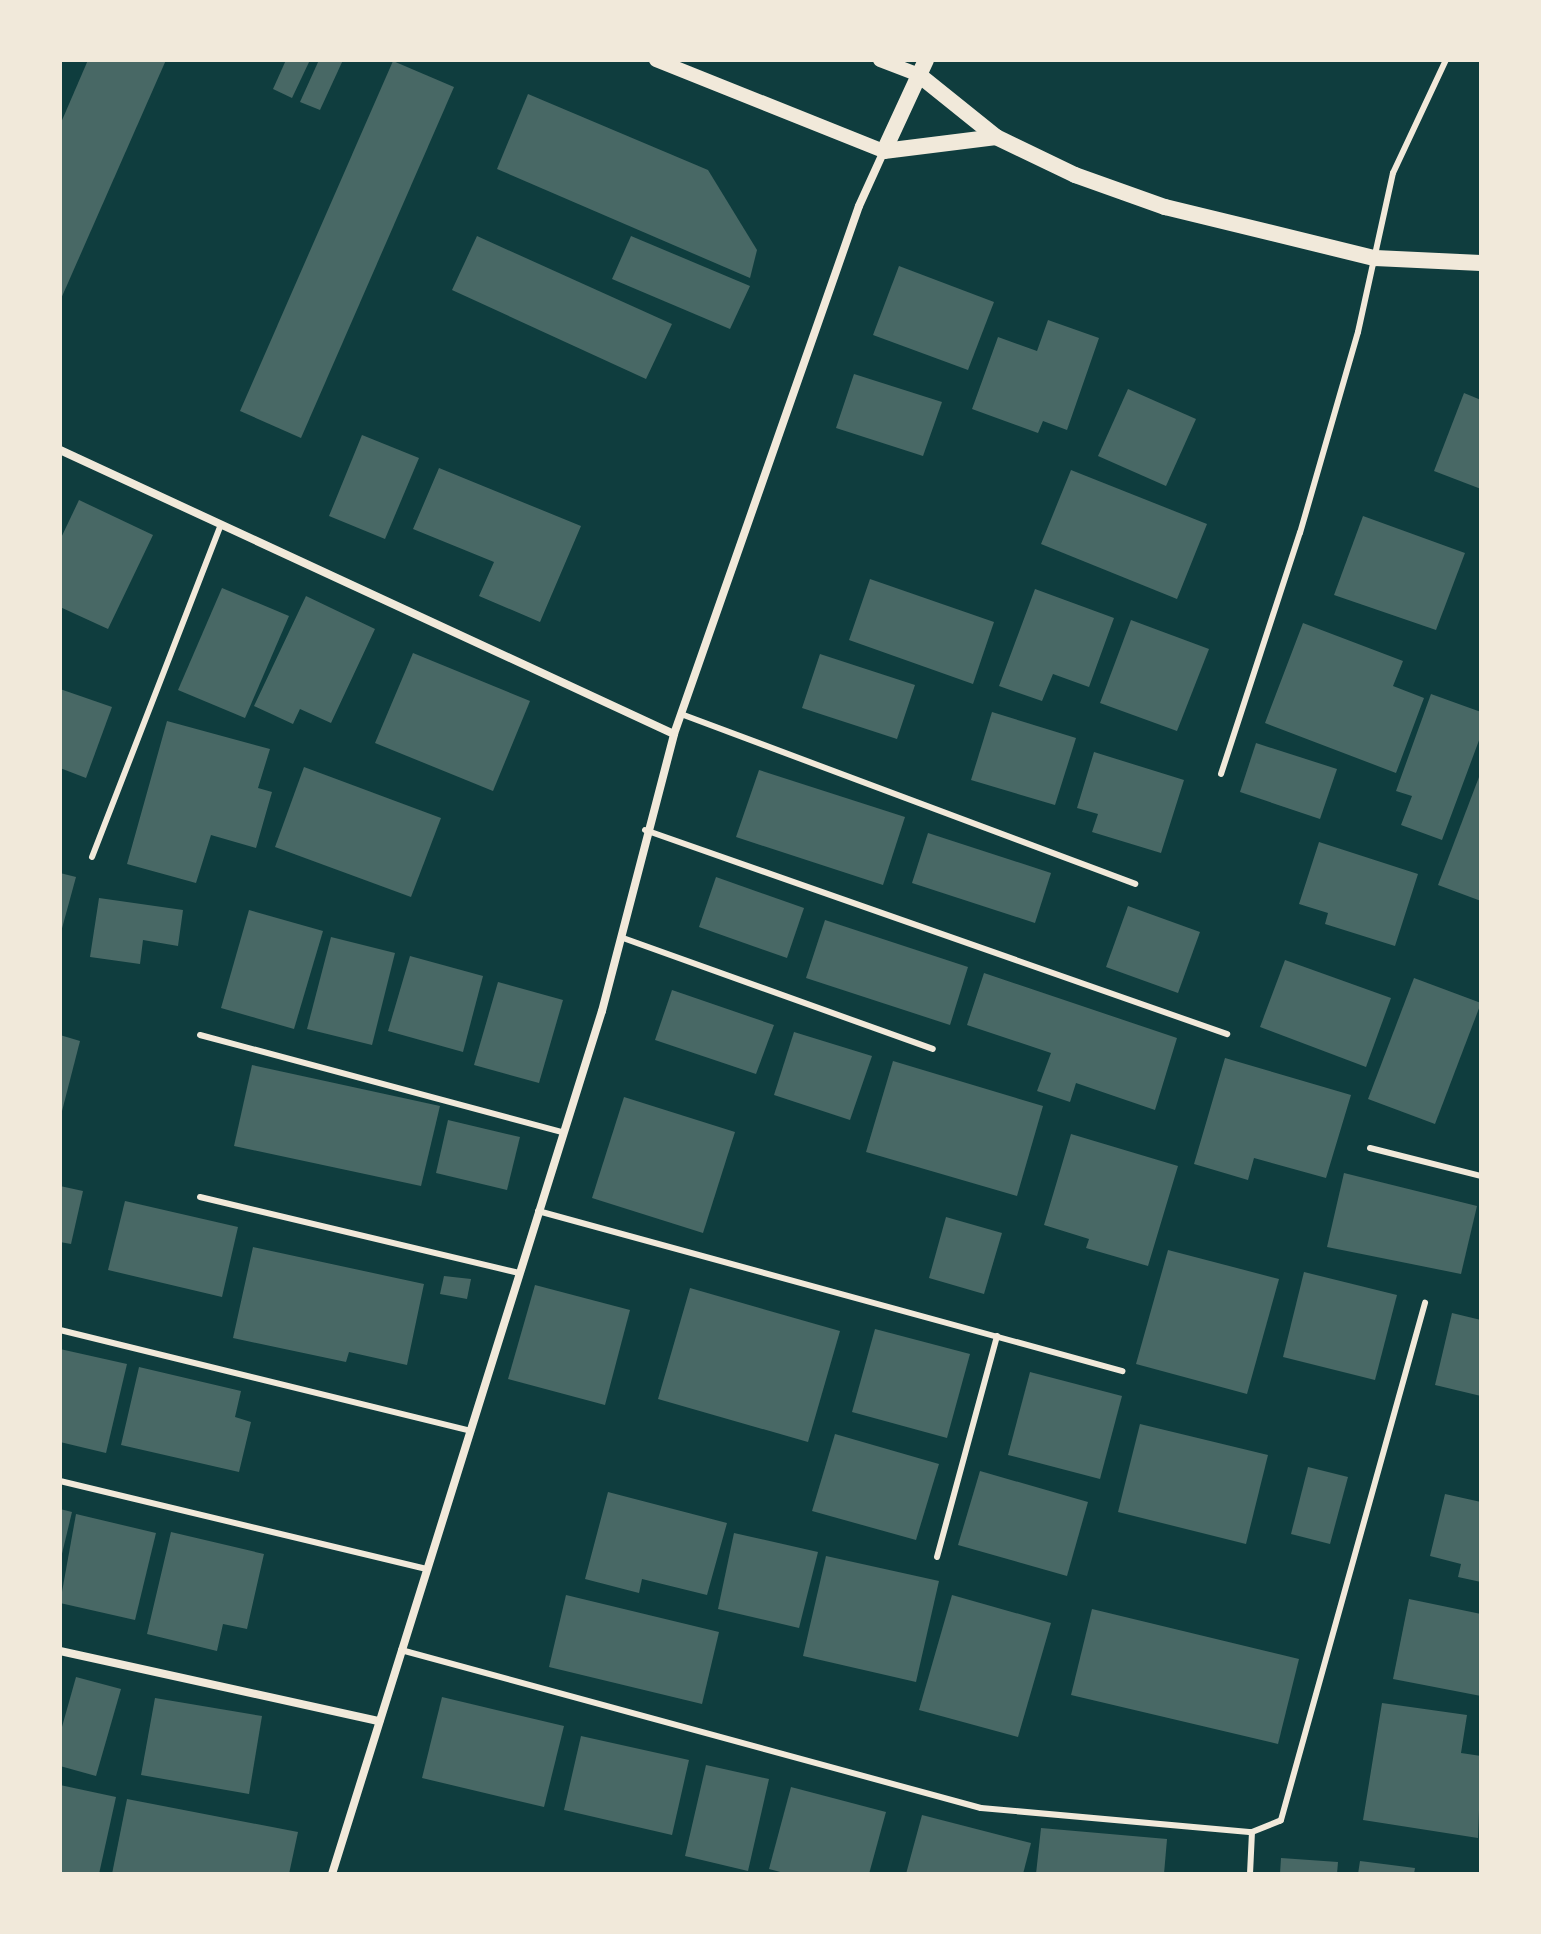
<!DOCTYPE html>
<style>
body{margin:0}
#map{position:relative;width:1541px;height:1934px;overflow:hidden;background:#0f3d3e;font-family:Helvetica,sans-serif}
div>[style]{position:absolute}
.building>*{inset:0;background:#486865}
.service>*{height:6px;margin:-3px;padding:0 3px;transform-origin:3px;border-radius:3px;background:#f1e9da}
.minor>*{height:8px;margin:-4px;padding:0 4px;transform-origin:4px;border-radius:4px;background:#f1e9da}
.tertiary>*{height:14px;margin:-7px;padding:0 7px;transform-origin:7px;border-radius:7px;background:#f1e9da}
.secondary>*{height:16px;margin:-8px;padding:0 8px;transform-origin:8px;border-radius:8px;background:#f1e9da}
span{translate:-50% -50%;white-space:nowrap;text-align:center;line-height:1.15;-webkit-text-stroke:6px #f1e9da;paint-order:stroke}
.frame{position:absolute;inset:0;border:62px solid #f1e9da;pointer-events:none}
</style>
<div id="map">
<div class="building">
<i style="clip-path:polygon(88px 60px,166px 60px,60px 301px,60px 125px)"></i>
<i style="clip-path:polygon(286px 60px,310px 60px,292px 98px,273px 89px)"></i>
<i style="clip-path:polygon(319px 60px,343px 60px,320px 110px,300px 102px)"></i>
<i style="clip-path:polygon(393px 61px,454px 87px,301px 438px,240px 411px)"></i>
<i style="clip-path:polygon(528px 94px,708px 170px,757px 250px,750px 278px,497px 169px)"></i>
<i style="clip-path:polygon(477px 236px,672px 324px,646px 379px,452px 290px)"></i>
<i style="clip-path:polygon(631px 236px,750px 286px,730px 329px,612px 279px)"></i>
<i style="clip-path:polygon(899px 266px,994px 302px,968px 370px,873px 335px)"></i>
<i style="clip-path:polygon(1048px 320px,1099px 338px,1067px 430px,1043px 421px,1038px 433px,972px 409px,998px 337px,1037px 351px)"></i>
<i style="clip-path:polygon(854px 374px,942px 402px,923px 456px,836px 428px)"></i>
<i style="clip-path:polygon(1128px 389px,1196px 419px,1166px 486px,1098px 456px)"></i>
<i style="clip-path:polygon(1464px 393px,1481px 400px,1481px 489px,1434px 471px)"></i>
<i style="clip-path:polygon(362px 435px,419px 458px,385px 539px,329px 516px)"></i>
<i style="clip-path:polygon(439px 468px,581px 526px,540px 622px,479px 596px,494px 562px,413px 529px)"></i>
<i style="clip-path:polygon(1071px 470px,1207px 524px,1177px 599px,1041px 544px)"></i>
<i style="clip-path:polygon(79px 500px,153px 535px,108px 629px,60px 607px,60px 540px)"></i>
<i style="clip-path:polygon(1363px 516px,1465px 553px,1436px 630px,1334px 595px)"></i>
<i style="clip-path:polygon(870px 579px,994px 622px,973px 684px,849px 640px)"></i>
<i style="clip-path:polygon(222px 588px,289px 616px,245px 718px,178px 690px)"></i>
<i style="clip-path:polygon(1035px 589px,1114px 618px,1089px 687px,1053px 674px,1042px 701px,999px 686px)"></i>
<i style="clip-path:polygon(306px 596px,375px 629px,331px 723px,300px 709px,293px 724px,254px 706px)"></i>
<i style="clip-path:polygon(1131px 620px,1209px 649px,1177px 731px,1100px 703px)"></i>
<i style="clip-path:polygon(1303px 623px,1403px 661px,1393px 686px,1424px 698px,1396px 773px,1265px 723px)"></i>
<i style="clip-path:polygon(413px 653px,530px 701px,493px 791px,375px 743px)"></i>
<i style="clip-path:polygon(820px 654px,915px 685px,897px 739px,802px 708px)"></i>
<i style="clip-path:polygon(60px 689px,112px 707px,86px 778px,60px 768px)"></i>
<i style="clip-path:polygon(1431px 694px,1481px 712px,1481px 735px,1442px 840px,1401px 825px,1412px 796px,1396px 791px)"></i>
<i style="clip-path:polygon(992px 712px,1076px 738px,1055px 805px,971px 780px)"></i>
<i style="clip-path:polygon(167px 721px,270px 749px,258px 788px,272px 792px,256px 848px,211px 835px,196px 883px,127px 864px)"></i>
<i style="clip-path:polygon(1256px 743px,1337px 769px,1320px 819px,1240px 792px)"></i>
<i style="clip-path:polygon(1094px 752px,1184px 780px,1161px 853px,1092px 832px,1098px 814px,1077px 808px)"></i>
<i style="clip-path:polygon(304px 767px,441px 818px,411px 897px,275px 847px)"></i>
<i style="clip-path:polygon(759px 770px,905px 817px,883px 885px,736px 837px)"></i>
<i style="clip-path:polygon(1479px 777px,1481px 778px,1481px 901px,1438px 885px)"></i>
<i style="clip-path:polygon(928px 833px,1051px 873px,1035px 923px,912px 883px)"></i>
<i style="clip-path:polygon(1319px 842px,1418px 874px,1395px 946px,1325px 924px,1328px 913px,1299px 904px)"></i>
<i style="clip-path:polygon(60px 873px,76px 877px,61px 932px,60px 932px)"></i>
<i style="clip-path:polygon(716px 877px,804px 908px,787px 958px,699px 927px)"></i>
<i style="clip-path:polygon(99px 898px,183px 910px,178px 946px,143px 940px,140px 964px,90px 957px)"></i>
<i style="clip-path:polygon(1128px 906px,1200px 932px,1178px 993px,1106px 967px)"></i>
<i style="clip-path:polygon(249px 910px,323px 931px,294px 1029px,221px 1008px)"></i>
<i style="clip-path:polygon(825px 920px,968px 967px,950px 1025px,806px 978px)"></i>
<i style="clip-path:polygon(331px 937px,395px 953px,372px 1045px,307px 1029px)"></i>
<i style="clip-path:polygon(410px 956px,483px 976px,463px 1052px,388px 1031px)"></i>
<i style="clip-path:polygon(1285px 960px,1391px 998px,1366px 1067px,1260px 1027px)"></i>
<i style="clip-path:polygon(984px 973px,1177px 1038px,1155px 1110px,1076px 1083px,1070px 1102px,1037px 1091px,1051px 1053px,967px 1025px)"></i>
<i style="clip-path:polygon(1414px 978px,1481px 1003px,1435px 1124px,1368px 1099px)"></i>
<i style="clip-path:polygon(498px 982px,563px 1000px,539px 1083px,474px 1065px)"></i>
<i style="clip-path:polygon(672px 990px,774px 1025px,756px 1074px,655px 1040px)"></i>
<i style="clip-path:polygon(794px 1032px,872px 1056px,850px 1120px,774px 1095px)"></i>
<i style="clip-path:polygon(60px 1035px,80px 1041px,61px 1115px,60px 1115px)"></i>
<i style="clip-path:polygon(1225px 1058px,1351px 1095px,1326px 1178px,1254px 1158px,1248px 1180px,1194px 1164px)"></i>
<i style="clip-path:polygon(893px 1061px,1043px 1106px,1017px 1196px,866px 1152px)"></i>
<i style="clip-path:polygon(252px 1065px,440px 1106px,421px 1186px,234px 1146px)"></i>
<i style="clip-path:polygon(624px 1097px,735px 1132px,703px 1233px,592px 1198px)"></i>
<i style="clip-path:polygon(448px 1120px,520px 1137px,507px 1190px,436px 1173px)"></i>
<i style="clip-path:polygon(1071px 1134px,1178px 1166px,1148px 1266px,1086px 1248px,1089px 1239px,1044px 1225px)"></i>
<i style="clip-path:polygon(1344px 1173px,1477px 1206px,1461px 1274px,1327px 1247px)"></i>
<i style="clip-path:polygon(60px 1186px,83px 1191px,71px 1244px,60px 1242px)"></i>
<i style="clip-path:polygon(125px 1201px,238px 1227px,222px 1297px,108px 1270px)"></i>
<i style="clip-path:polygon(946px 1217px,1002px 1233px,984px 1294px,929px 1278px)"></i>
<i style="clip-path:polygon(253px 1247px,424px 1284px,407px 1365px,349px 1352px,346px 1362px,233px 1338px)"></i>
<i style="clip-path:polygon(1168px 1250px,1279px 1279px,1247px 1394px,1136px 1364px)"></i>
<i style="clip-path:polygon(1304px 1272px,1397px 1295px,1375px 1380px,1283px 1357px)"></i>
<i style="clip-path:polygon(444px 1276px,471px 1279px,467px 1299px,440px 1294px)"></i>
<i style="clip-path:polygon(535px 1285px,630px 1310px,605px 1405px,508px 1379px)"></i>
<i style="clip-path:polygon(690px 1288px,840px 1331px,808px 1442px,658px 1399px)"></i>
<i style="clip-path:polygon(1452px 1313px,1481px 1320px,1481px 1396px,1435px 1385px)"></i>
<i style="clip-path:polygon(875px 1329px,970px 1354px,947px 1438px,852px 1412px)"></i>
<i style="clip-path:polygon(60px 1349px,127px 1364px,106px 1453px,60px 1442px)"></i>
<i style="clip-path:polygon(139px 1367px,241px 1391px,235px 1417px,251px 1422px,239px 1472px,121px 1445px)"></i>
<i style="clip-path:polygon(1030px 1372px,1122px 1396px,1100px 1479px,1008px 1455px)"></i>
<i style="clip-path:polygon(1140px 1424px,1268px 1455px,1246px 1544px,1118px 1512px)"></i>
<i style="clip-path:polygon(835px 1434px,939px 1464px,916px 1540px,812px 1511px)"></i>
<i style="clip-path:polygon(1308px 1467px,1348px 1477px,1330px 1544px,1291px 1534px)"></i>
<i style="clip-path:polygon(980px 1471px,1088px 1502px,1067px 1576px,958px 1545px)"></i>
<i style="clip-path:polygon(608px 1492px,727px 1523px,707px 1595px,642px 1579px,639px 1593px,585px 1579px)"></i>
<i style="clip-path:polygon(1445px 1494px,1481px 1502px,1481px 1582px,1458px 1577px,1461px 1564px,1430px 1556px)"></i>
<i style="clip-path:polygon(60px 1509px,72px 1512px,61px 1558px,60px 1557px)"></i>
<i style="clip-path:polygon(76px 1514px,156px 1533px,135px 1620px,60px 1603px)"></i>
<i style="clip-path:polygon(171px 1532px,264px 1554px,247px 1629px,223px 1624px,217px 1651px,147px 1634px)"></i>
<i style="clip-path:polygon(734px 1533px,818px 1552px,799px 1628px,718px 1609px)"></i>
<i style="clip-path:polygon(826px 1556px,939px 1581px,916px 1682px,803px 1656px)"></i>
<i style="clip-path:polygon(566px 1595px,719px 1632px,702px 1704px,549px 1667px)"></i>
<i style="clip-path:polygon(952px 1595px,1051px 1623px,1018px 1737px,919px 1710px)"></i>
<i style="clip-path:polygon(1409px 1599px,1481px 1614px,1481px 1696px,1393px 1679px)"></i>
<i style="clip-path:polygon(1092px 1609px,1299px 1659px,1278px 1744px,1071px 1695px)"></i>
<i style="clip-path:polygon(76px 1677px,121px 1689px,96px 1776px,60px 1766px,60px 1734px)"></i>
<i style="clip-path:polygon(442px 1697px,564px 1726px,544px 1807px,422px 1778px)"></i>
<i style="clip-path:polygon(155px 1698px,262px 1716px,249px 1794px,141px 1775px)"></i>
<i style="clip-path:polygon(1382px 1703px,1467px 1715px,1461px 1753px,1481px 1756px,1478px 1838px,1363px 1820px)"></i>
<i style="clip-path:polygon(581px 1736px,689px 1760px,672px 1835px,564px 1810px)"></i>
<i style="clip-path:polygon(706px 1765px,769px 1779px,748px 1871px,685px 1856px)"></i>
<i style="clip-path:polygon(60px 1785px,116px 1797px,99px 1874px,60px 1874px)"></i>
<i style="clip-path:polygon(791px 1787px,886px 1812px,869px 1874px,788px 1874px,769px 1869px)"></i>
<i style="clip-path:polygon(127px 1799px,298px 1832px,289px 1874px,112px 1874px)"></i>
<i style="clip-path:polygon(922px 1815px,1031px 1843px,1023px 1874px,906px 1874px)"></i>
<i style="clip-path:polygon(1041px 1828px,1167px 1839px,1164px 1874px,1036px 1874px)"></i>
<i style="clip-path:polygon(1281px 1858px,1338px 1862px,1337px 1874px,1280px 1874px)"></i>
<i style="clip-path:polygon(1360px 1861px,1415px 1868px,1414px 1874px,1358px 1874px)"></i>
</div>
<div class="service">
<i style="left:681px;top:714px;width:485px;rotate:20.5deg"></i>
<i style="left:1221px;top:774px;width:254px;rotate:-71.9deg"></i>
<i style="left:1300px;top:533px;width:209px;rotate:-73.9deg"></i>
<i style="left:1358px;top:332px;width:163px;rotate:-77.6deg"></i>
<i style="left:1393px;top:173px;width:125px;rotate:-64.9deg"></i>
<i style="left:645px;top:830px;width:617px;rotate:19.32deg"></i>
<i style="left:92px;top:857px;width:357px;rotate:-68.8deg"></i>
<i style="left:623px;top:938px;width:329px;rotate:19.7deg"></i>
<i style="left:200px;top:1035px;width:375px;rotate:15deg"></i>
<i style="left:1370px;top:1148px;width:114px;rotate:14.2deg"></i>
<i style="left:200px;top:1197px;width:327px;rotate:13.4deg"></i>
<i style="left:538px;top:1211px;width:606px;rotate:15.32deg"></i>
<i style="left:60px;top:1330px;width:422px;rotate:13.8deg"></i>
<i style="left:60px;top:1481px;width:377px;rotate:13.5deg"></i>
<i style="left:937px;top:1557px;width:229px;rotate:-74.8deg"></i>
<i style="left:401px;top:1650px;width:601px;rotate:15.24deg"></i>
<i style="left:981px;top:1808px;width:272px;rotate:5.1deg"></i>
<i style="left:1252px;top:1832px;width:31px;rotate:-22deg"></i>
<i style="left:1281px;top:1820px;width:537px;rotate:-74.44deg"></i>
<i style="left:1250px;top:1874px;width:42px;rotate:-87.3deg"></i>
</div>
<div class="minor">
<i style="left:60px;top:450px;width:676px;rotate:24.82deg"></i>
<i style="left:60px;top:1651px;width:327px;rotate:12.4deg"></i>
<i style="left:332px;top:1874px;width:904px;rotate:-72.63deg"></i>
<i style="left:602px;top:1011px;width:286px;rotate:-75.4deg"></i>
<i style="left:674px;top:734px;width:559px;rotate:-70.69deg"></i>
<i style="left:859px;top:206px;width:60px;rotate:-65.6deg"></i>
</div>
<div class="tertiary">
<i style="left:656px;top:60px;width:245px;rotate:21.8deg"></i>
<i style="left:880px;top:60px;width:42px;rotate:21deg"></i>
</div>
<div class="secondary">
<i style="left:919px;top:75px;width:99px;rotate:38.8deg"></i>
<i style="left:996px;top:137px;width:88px;rotate:25.7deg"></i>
<i style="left:1075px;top:175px;width:96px;rotate:19.6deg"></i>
<i style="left:1165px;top:207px;width:216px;rotate:13.7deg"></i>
<i style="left:1375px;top:258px;width:106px;rotate:2.7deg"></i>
<i style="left:884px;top:151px;width:113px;rotate:-7.1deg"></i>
<i style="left:884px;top:151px;width:100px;rotate:-65.2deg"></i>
</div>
<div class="frame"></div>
</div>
